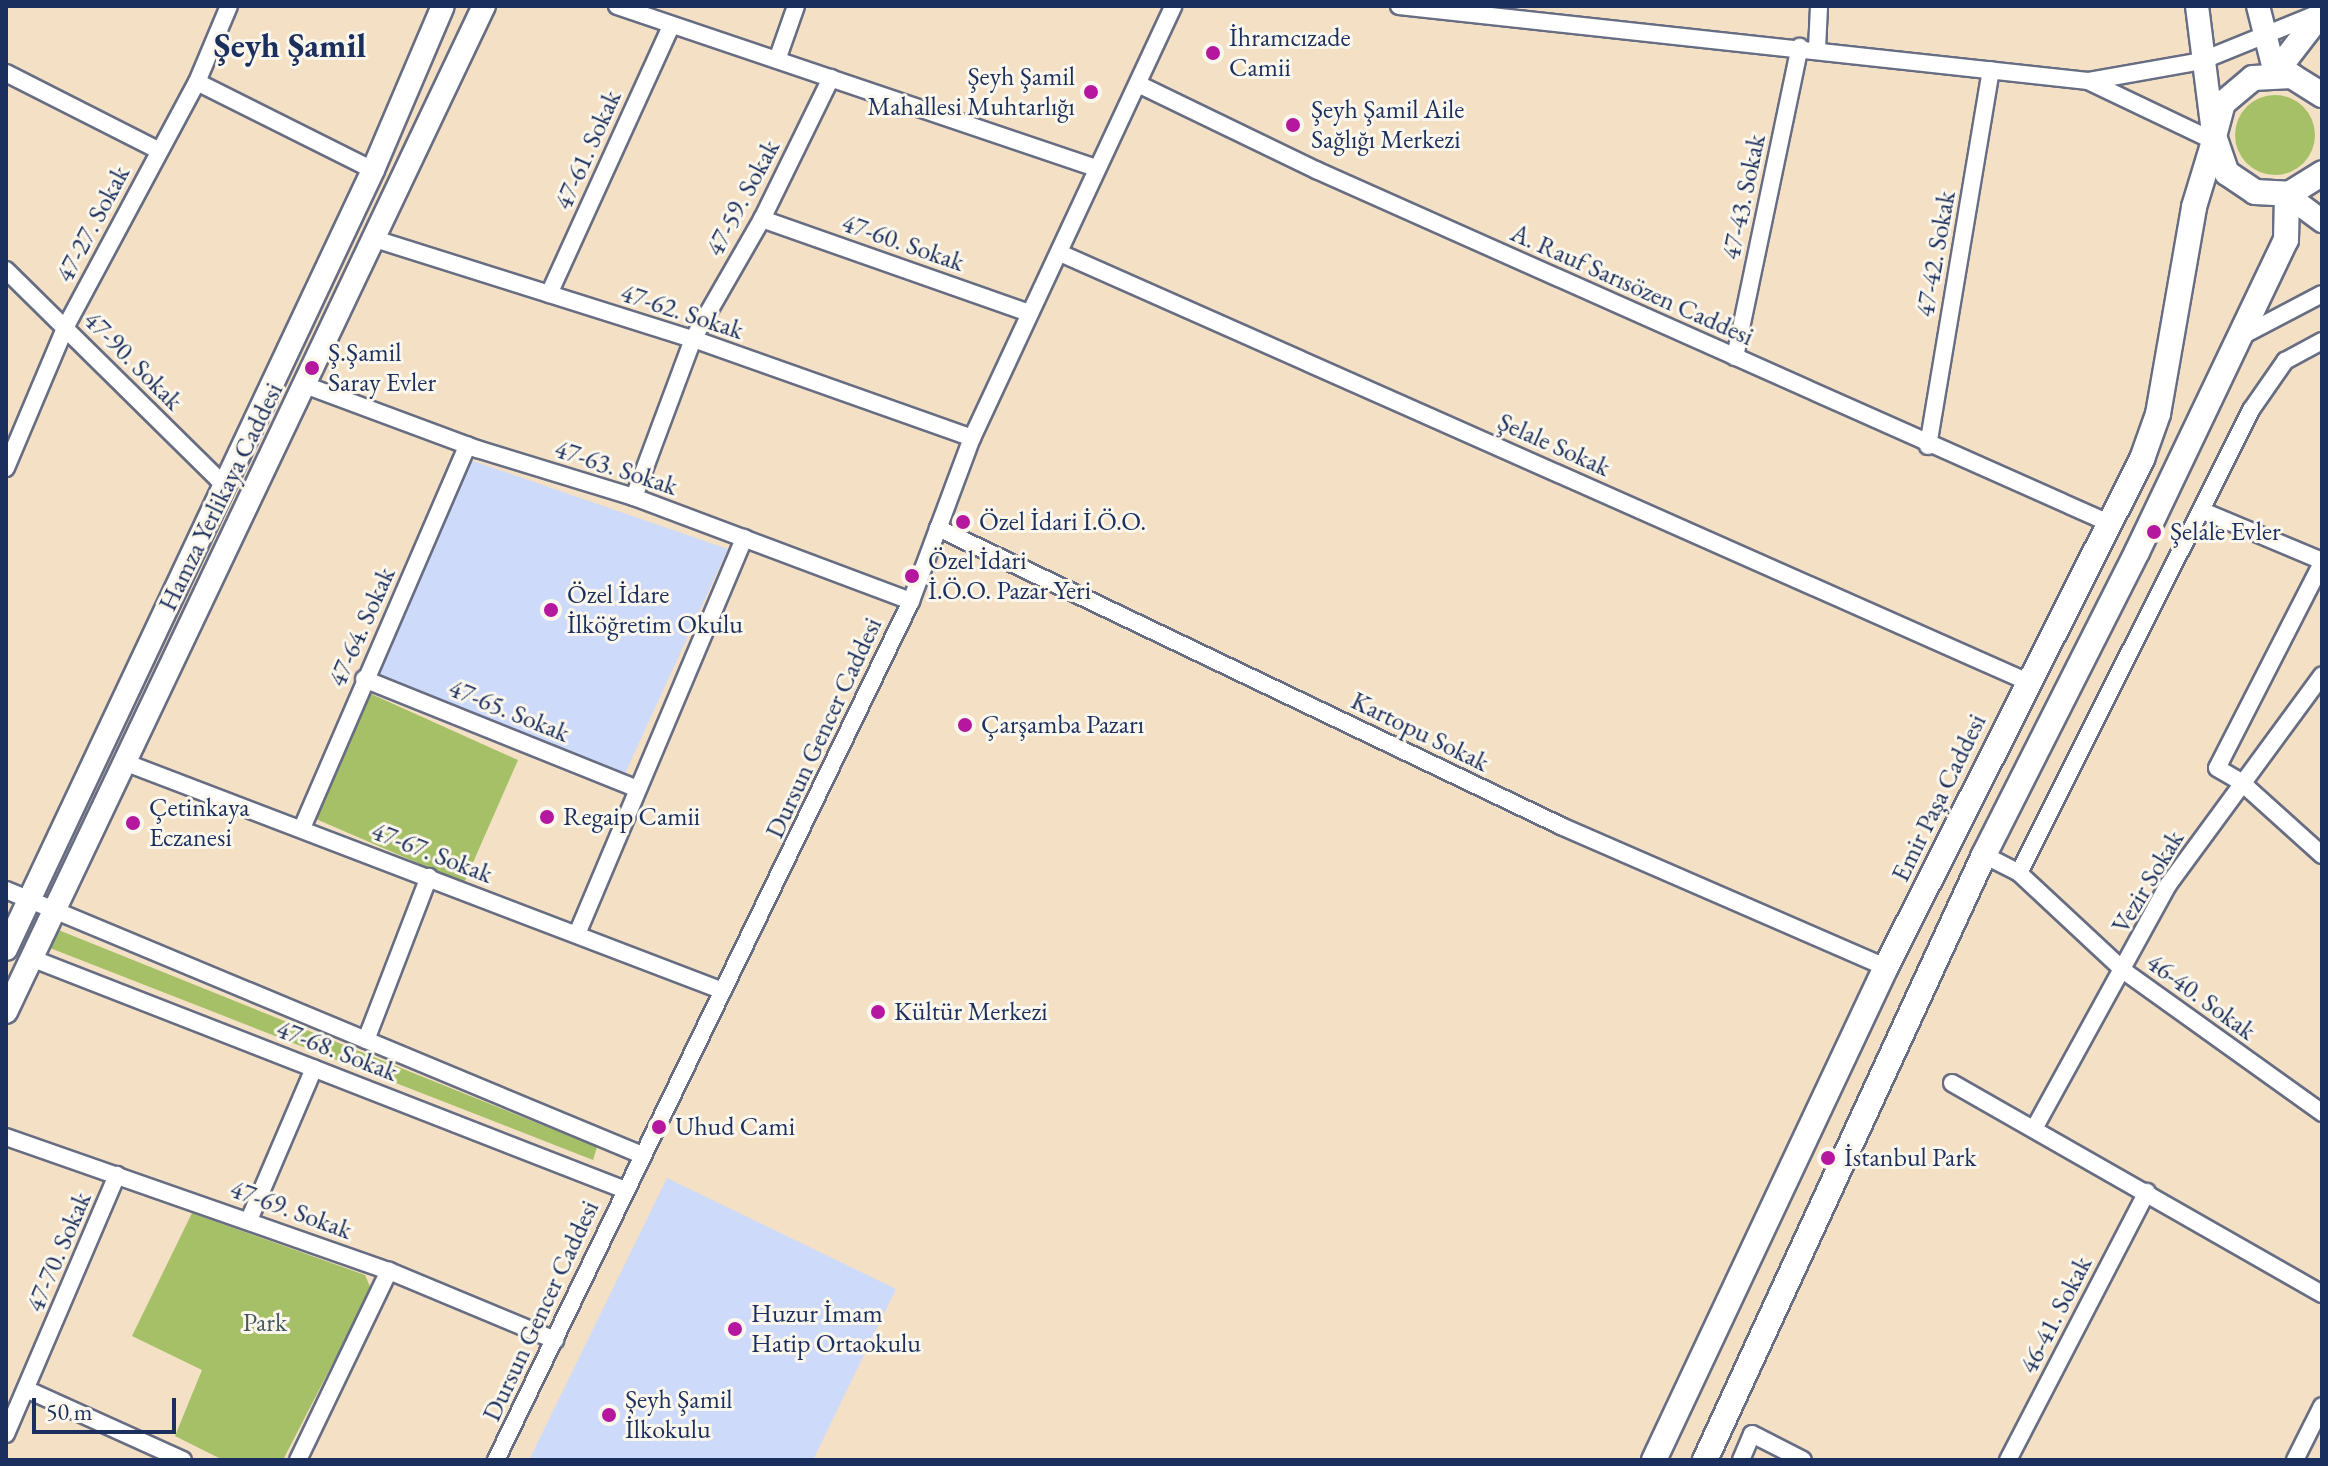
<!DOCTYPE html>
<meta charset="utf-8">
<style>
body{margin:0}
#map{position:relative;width:2328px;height:1466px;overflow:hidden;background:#f4e0c5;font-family:"EB Garamond",serif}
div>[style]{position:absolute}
.built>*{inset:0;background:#cedafa}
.green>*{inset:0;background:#a5c066}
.round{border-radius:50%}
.roads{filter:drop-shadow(2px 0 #676d82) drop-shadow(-2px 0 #676d82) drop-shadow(0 2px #676d82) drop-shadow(0 -2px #676d82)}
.street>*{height:16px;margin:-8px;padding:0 8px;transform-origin:8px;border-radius:8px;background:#fff}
.secondary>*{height:22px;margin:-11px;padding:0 11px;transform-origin:11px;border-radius:11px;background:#fff}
.primary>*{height:24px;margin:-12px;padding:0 12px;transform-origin:12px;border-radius:12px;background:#fff}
.dots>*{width:22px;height:22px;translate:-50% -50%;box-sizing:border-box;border:4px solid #fbf7ec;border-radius:50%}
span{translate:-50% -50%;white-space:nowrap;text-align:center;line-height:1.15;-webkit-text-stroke:6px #fbf7ec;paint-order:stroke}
.poi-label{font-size:26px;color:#1b2f5e}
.left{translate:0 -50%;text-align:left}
.right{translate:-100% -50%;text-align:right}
.street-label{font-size:26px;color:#1b2f5e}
.park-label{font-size:26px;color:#445a60}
.district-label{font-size:34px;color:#1b2f5e;font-weight:700}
.frame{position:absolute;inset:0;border:8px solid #1b2f5e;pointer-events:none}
.scale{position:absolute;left:32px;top:1398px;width:144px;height:36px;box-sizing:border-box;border:4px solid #1b2f5e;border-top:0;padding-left:10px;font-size:24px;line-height:28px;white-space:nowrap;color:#1b2f5e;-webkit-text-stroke:6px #fbf7ec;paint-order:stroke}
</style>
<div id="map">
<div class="built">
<i style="clip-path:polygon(470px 460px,728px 549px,622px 780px,373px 672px)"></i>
<i style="clip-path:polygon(667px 1178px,896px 1289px,813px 1460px,529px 1460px)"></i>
</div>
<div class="green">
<i class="round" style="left:2235px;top:95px;width:80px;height:80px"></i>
<i style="clip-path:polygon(369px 693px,518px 760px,464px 883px,316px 819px)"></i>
<i style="clip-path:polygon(56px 929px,597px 1147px,593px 1160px,50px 948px)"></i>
<i style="clip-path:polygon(192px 1213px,365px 1275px,371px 1289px,283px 1460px,223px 1460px,175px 1436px,202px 1370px,132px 1336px)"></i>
</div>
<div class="roads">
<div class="street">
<i style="left:617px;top:6px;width:506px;rotate:18.69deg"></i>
<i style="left:1399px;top:6px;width:693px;rotate:6.21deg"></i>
<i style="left:2088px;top:81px;width:140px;rotate:25.5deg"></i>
<i style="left:1817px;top:49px;width:43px;rotate:-87.3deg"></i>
<i style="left:777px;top:60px;width:57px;rotate:-70.6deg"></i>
<i style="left:6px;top:73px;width:170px;rotate:26.9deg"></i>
<i style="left:2089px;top:81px;width:114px;rotate:-10.1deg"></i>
<i style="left:2201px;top:61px;width:127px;rotate:-22.1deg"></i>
<i style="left:197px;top:82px;width:197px;rotate:26.6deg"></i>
<i style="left:1138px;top:84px;width:198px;rotate:25.8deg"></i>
<i style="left:1316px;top:170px;width:868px;rotate:24deg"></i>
<i style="left:762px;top:219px;width:283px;rotate:19.4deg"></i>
<i style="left:375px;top:239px;width:333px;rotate:17.5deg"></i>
<i style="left:693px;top:339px;width:296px;rotate:19.5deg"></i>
<i style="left:1060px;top:253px;width:1059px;rotate:23.9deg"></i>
<i style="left:6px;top:270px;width:308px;rotate:44.6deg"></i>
<i style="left:549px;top:294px;width:294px;rotate:-65.5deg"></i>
<i style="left:2242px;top:336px;width:90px;rotate:-27.7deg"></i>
<i style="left:1735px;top:357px;width:317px;rotate:-78.2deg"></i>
<i style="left:305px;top:385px;width:184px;rotate:20.4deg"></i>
<i style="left:477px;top:449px;width:164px;rotate:17deg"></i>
<i style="left:634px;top:497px;width:296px;rotate:20.6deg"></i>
<i style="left:1928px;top:446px;width:381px;rotate:-80.5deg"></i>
<i style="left:6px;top:468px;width:152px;rotate:-67.1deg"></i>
<i style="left:65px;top:328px;width:279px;rotate:-61.8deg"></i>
<i style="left:197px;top:82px;width:82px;rotate:-67.2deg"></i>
<i style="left:634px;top:497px;width:169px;rotate:-69.5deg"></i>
<i style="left:693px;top:339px;width:138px;rotate:-60.1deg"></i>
<i style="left:762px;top:219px;width:157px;rotate:-63.9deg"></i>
<i style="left:2203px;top:511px;width:129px;rotate:22.8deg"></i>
<i style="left:938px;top:528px;width:691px;rotate:25.56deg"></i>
<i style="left:1561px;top:826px;width:354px;rotate:23.5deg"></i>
<i style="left:2322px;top:563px;width:230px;rotate:117.1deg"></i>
<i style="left:2217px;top:768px;width:28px;rotate:30deg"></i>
<i style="left:2241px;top:782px;width:109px;rotate:42deg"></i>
<i style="left:364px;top:679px;width:292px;rotate:21.9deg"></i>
<i style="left:124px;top:762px;width:641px;rotate:20.92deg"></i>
<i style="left:302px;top:828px;width:417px;rotate:-66.6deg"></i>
<i style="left:1984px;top:855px;width:39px;rotate:27deg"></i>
<i style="left:2019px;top:873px;width:144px;rotate:43deg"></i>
<i style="left:2124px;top:971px;width:244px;rotate:35.6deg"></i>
<i style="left:2019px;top:873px;width:518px;rotate:-63.39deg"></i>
<i style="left:2251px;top:410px;width:60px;rotate:-55.2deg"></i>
<i style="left:2285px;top:361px;width:42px;rotate:-28.4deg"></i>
<i style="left:6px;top:890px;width:689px;rotate:22.62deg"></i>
<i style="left:577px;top:934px;width:430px;rotate:-67.1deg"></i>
<i style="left:31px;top:958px;width:638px;rotate:21.33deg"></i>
<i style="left:366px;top:1040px;width:175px;rotate:-68.9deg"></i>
<i style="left:1952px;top:1083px;width:426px;rotate:29.7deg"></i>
<i style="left:2035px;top:1127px;width:276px;rotate:-61.2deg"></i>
<i style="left:2168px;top:885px;width:260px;rotate:-53.7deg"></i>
<i style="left:6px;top:1137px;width:406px;rotate:19.3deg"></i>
<i style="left:389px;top:1271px;width:180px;rotate:22.6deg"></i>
<i style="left:249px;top:1220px;width:165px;rotate:-66.8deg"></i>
<i style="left:28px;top:1390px;width:170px;rotate:24.3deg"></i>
<i style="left:6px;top:1434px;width:282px;rotate:-66.8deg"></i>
<i style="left:298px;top:1460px;width:210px;rotate:-64.3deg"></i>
<i style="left:496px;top:1460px;width:954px;rotate:-64.21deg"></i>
<i style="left:911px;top:601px;width:174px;rotate:-69.5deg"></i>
<i style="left:972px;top:438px;width:476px;rotate:-65deg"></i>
<i style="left:1741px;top:1460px;width:28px;rotate:-67deg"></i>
<i style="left:1752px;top:1434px;width:57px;rotate:27deg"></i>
<i style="left:2008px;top:1460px;width:302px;rotate:-62.6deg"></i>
<i style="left:2295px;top:1460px;width:60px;rotate:-63.4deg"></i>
</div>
<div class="secondary">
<i style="left:2197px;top:6px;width:135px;rotate:82.8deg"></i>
<i style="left:2258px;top:6px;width:69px;rotate:75.8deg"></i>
<i style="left:2287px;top:195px;width:44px;rotate:36.6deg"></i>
<i style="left:6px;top:949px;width:861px;rotate:-64.77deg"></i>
<i style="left:373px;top:170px;width:178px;rotate:-66.9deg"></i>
<i style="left:6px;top:1012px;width:1114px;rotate:-64.59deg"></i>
</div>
<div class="primary">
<i style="left:2275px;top:73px;width:77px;rotate:-52.4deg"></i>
<i style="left:2322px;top:95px;width:36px;rotate:-148deg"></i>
<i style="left:2292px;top:76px;width:39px;rotate:177deg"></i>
<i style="left:2253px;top:78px;width:39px;rotate:140deg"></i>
<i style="left:2223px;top:103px;width:34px;rotate:105deg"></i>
<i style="left:2214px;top:136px;width:39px;rotate:71deg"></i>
<i style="left:2227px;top:173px;width:34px;rotate:34deg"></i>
<i style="left:2255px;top:192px;width:34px;rotate:3deg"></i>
<i style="left:2289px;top:194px;width:39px;rotate:-32deg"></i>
<i style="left:1654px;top:1460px;width:545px;rotate:-64.8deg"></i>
<i style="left:1886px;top:967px;width:569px;rotate:-63.25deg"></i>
<i style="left:2142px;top:459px;width:48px;rotate:-70.4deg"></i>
<i style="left:2158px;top:414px;width:210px;rotate:-80.1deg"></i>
<i style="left:2194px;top:207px;width:69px;rotate:-73.1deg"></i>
<i style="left:1705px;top:1460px;width:666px;rotate:-65.24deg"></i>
<i style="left:1984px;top:855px;width:339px;rotate:-63.2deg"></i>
<i style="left:2137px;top:552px;width:346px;rotate:-64.5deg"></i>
<i style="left:2286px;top:240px;width:45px;rotate:-88.7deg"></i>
</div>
</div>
<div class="dots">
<i style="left:1213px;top:53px;background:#b5179e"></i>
<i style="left:1091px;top:92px;background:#b5179e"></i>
<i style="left:1293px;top:125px;background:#b5179e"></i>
<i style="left:312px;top:368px;background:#b5179e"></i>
<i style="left:963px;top:522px;background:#b5179e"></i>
<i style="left:2154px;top:532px;background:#b5179e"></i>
<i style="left:912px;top:576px;background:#b5179e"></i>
<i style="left:551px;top:610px;background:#b5179e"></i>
<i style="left:965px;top:725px;background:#b5179e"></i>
<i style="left:547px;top:817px;background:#b5179e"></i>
<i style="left:133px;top:823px;background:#b5179e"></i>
<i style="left:878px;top:1012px;background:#b5179e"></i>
<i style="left:659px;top:1127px;background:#b5179e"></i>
<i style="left:1828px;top:1158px;background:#b5179e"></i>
<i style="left:735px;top:1329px;background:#b5179e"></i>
<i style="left:609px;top:1415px;background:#b5179e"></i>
</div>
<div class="poi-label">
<span class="left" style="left:1229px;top:53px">İhramcızade<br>Camii</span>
<span class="right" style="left:1075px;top:92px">Şeyh Şamil<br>Mahallesi Muhtarlığı</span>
<span class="left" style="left:1311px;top:125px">Şeyh Şamil Aile<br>Sağlığı Merkezi</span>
<span class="left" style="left:328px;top:368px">Ş.Şamil<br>Saray Evler</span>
<span class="left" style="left:979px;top:522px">Özel İdari İ.Ö.O.</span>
<span class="left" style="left:2170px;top:532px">Şelale Evler</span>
<span class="left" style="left:928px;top:576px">Özel İdari<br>İ.Ö.O. Pazar Yeri</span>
<span class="left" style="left:567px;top:610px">Özel İdare<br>İlköğretim Okulu</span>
<span class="left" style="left:981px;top:725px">Çarşamba Pazarı</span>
<span class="left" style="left:149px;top:823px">Çetinkaya<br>Eczanesi</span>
<span class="left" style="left:563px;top:817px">Regaip Camii</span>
<span class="left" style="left:894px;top:1012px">Kültür Merkezi</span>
<span class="left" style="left:675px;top:1127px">Uhud Cami</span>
<span class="left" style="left:1844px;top:1158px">İstanbul Park</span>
<span class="left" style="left:751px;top:1329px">Huzur İmam<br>Hatip Ortaokulu</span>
<span class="left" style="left:625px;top:1415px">Şeyh Şamil<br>İlkokulu</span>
</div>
<div class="street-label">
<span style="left:588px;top:150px;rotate:-66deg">47-61. Sokak</span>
<span style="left:1744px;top:197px;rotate:-78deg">47-43. Sokak</span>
<span style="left:743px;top:198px;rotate:-62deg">47-59. Sokak</span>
<span style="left:93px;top:224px;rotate:-62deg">47-27. Sokak</span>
<span style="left:903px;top:243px;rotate:19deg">47-60. Sokak</span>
<span style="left:1936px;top:254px;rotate:-80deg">47-42. Sokak</span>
<span style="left:1632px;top:285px;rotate:24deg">A. Rauf Sarısözen Caddesi</span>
<span style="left:682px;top:312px;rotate:18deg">47-62. Sokak</span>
<span style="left:133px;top:361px;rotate:45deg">47-90. Sokak</span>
<span style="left:1554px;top:445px;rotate:24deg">Şelale Sokak</span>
<span style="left:616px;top:468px;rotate:18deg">47-63. Sokak</span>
<span style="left:221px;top:497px;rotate:-64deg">Hamza Yerlikaya Caddesi</span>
<span style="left:362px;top:627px;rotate:-66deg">47-64. Sokak</span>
<span style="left:509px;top:711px;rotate:22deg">47-65. Sokak</span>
<span style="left:824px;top:728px;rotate:-65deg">Dursun Gencer Caddesi</span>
<span style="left:1420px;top:732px;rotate:26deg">Kartopu Sokak</span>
<span style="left:1939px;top:798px;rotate:-64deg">Emir Paşa Caddesi</span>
<span style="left:432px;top:853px;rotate:21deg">47-67. Sokak</span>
<span style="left:2148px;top:882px;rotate:-59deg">Vezir Sokak</span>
<span style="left:2201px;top:997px;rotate:36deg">46-40. Sokak</span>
<span style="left:337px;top:1051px;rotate:21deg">47-68. Sokak</span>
<span style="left:291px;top:1210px;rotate:20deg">47-69. Sokak</span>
<span style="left:59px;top:1252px;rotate:-67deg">47-70. Sokak</span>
<span style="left:541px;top:1311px;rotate:-65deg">Dursun Gencer Caddesi</span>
<span style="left:2056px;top:1315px;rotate:-63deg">46-41. Sokak</span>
</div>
<div class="park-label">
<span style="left:265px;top:1323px">Park</span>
</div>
<div class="district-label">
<span style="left:290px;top:46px">Şeyh Şamil</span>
</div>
<div class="frame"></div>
<div class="scale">50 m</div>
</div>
